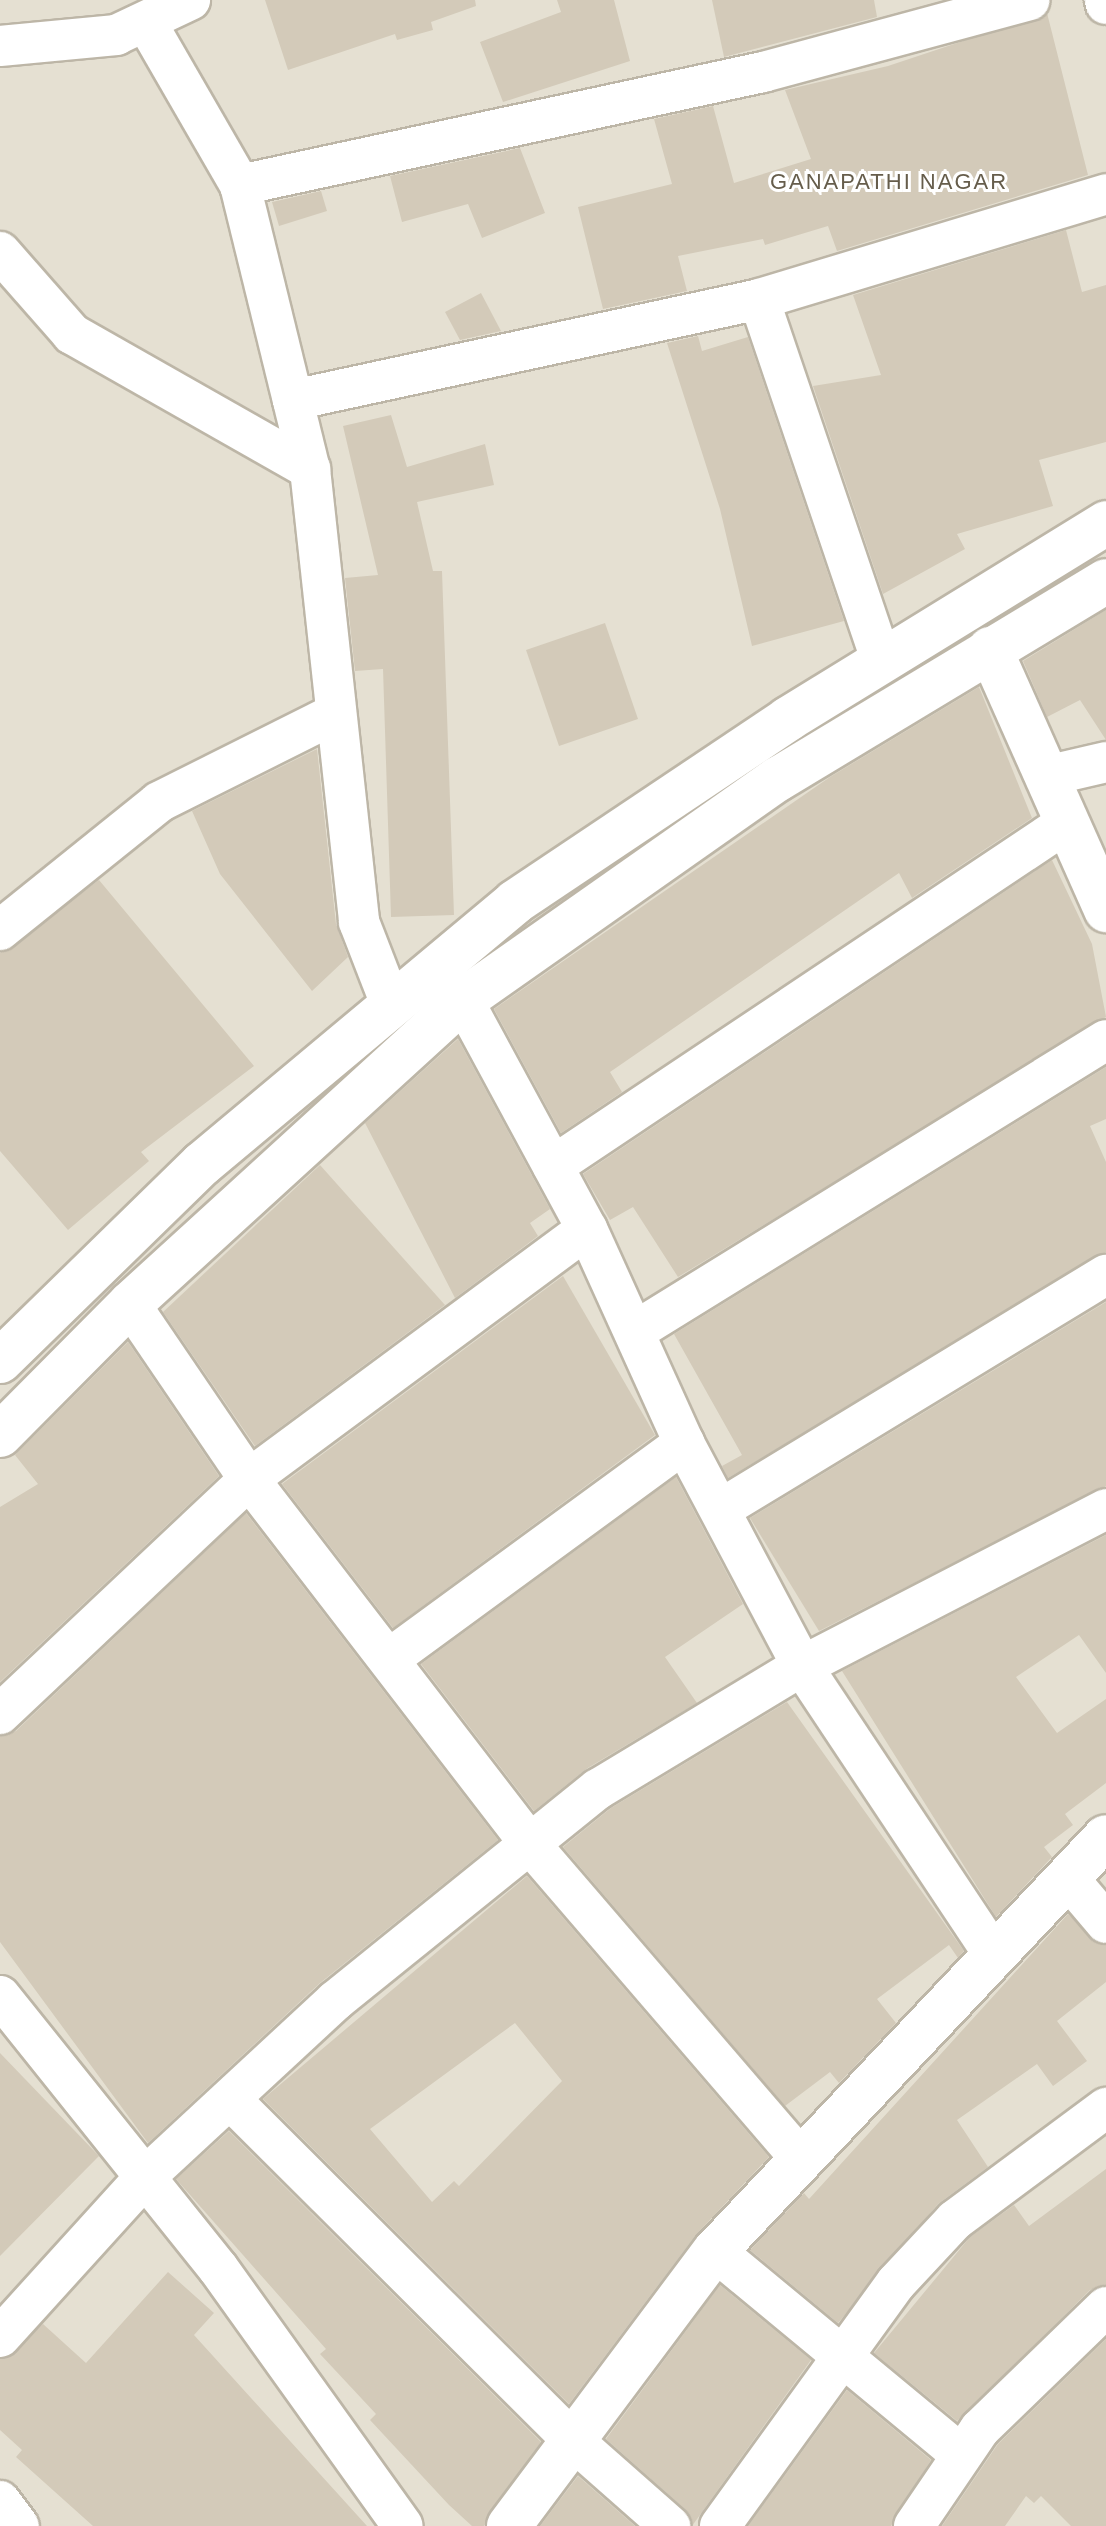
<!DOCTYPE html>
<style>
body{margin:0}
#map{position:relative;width:1106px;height:2526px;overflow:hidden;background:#f2eee4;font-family:Arial,sans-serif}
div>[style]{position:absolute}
.residential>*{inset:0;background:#e5e0d2}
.building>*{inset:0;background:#d3cab9}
.roads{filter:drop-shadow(2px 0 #bdb6a7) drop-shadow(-2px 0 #bdb6a7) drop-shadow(0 2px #bdb6a7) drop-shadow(0 -2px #bdb6a7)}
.minor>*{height:40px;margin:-20px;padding:0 20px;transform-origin:20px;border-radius:20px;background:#fff}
.tertiary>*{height:44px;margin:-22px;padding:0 22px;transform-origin:22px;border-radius:22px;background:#fff}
span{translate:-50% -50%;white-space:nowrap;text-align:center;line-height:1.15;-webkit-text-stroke:6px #fff;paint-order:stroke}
.neighbourhood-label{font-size:22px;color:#665d4b;letter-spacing:2px}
</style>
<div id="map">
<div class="residential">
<i style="clip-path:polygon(0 0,1106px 0,1106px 2526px,0 2526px)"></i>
</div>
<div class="building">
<i style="clip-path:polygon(265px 0,475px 0,476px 6px,431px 22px,433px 30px,397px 40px,395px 34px,288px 70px)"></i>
<i style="clip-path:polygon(557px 0,614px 0,630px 61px,503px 102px,480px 42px,561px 12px)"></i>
<i style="clip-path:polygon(712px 0,874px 0,877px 17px,724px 57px)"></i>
<i style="clip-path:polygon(1047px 13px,1088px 175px,837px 251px,828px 226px,765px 245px,763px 239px,678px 256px,687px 291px,603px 309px,578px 207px,672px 184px,654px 119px,713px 106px,734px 183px,811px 159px,785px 90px,888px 66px)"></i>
<i style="clip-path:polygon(520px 148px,545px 213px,482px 238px,468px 204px,402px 222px,390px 176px)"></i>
<i style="clip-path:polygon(321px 191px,327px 211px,279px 226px,272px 202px)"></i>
<i style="clip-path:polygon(1066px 230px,1082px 292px,1106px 285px,1106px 442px,1039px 460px,1053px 506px,957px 534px,965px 549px,883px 594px,813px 386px,881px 375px,853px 295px)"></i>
<i style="clip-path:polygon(481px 293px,501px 331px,460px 340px,445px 312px)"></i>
<i style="clip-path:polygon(698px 336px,702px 351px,748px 337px,844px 621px,752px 646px,720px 509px,667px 343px)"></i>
<i style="clip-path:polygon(391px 415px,407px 467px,485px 444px,494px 485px,417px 502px,433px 571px,442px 571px,454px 915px,391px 917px,383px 669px,355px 671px,345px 578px,378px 575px,343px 426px)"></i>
<i style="clip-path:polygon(1106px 610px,1106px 740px,1080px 700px,1047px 717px,1023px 661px)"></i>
<i style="clip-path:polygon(605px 623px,638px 719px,559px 746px,526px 650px)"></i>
<i style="clip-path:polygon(979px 687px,1032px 818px,912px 898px,899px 873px,610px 1072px,622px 1092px,561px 1133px,494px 1009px,830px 777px)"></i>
<i style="clip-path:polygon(317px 749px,336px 924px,348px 957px,312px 991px,220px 874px,192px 811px)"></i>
<i style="clip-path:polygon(1052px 860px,1092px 944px,1106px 1017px,678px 1277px,633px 1207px,610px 1220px,583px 1174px)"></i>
<i style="clip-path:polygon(99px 880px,254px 1066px,141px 1152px,149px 1161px,68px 1230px,0 1151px,0 953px)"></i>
<i style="clip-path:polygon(458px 1039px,550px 1209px,530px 1223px,538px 1236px,455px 1298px,365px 1123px)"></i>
<i style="clip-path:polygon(1106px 1067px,1106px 1119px,1090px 1126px,1106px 1162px,1106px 1252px,728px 1478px,722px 1466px,742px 1455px,674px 1334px)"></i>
<i style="clip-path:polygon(320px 1165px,445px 1305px,255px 1446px,163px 1312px)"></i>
<i style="clip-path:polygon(563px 1276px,655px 1435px,393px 1628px,282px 1484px)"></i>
<i style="clip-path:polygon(1106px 1302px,1106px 1486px,819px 1631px,750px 1518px)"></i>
<i style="clip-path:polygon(128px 1342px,219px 1476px,0 1682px,0 1507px,38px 1484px,15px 1455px)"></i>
<i style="clip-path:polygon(676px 1477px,743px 1604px,665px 1657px,697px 1703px,586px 1769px,534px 1811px,421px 1664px)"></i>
<i style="clip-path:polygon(246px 1513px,498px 1840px,320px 1983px,148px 2143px,0 1942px,0 1736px,16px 1731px)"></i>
<i style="clip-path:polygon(1106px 1535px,1106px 1673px,1079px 1635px,1016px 1677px,1057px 1733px,1106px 1699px,1106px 1783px,1065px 1814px,1073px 1825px,1044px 1847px,1052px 1857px,996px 1917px,842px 1671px)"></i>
<i style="clip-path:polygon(787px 1702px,964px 1951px,958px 1958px,949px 1945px,877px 1999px,896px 2023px,839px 2083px,830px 2072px,785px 2106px,563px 1847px,611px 1808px)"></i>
<i style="clip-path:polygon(evenodd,527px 1876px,769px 2157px,695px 2236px,569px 2404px,263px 2099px,527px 1876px,515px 2023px,562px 2081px,459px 2186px,454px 2181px,432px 2202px,370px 2129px,515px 2023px)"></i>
<i style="clip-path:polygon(1068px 1914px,1106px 1945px,1106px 1982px,1057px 2021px,1087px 2061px,1053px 2086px,1037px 2064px,957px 2120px,988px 2167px,938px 2204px,838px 2323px,750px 2250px,804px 2193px,809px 2199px)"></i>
<i style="clip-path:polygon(0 2053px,99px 2156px,0 2256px)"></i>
<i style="clip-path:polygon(229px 2131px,541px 2442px,484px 2526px,472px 2526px,449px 2505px,370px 2420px,376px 2414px,320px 2354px,326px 2349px,176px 2179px)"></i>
<i style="clip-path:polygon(1106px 2169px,1106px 2285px,1090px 2290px,957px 2421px,874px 2353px,970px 2237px,1014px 2205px,1029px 2226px)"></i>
<i style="clip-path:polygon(168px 2272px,214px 2313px,194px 2335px,367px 2526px,93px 2526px,16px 2457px,22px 2450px,0 2430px,0 2359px,43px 2324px,86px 2363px)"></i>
<i style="clip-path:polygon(720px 2285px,811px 2360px,692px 2526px,685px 2509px,606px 2439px)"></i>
<i style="clip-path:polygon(1106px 2339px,1106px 2526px,1071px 2526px,1041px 2496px,1034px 2503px,1026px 2496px,1005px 2526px,942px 2526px,998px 2444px)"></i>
<i style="clip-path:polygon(847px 2390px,931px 2460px,891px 2526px,748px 2526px)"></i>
<i style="clip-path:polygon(578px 2476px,635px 2526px,540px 2526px)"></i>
</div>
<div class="roads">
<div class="minor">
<i style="left:1105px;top:0;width:4px;rotate:76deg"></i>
<i style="left:146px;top:22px;width:188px;rotate:60deg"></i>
<i style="left:240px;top:185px;width:292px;rotate:76.2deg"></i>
<i style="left:0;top:46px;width:117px;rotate:-5.4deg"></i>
<i style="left:116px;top:35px;width:82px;rotate:-25.3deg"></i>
<i style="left:240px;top:185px;width:535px;rotate:-12.19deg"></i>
<i style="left:763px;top:72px;width:276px;rotate:-15.1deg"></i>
<i style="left:0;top:252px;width:109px;rotate:48.7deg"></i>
<i style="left:72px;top:334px;width:274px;rotate:29.6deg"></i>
<i style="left:310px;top:469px;width:456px;rotate:83.8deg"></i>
<i style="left:359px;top:922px;width:86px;rotate:68.8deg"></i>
<i style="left:759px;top:299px;width:363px;rotate:-16.8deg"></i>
<i style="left:293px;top:400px;width:477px;rotate:-12.2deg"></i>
<i style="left:759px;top:299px;width:380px;rotate:71.3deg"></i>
<i style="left:1046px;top:776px;width:62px;rotate:-13.1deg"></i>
<i style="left:0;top:930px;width:204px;rotate:-38.8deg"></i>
<i style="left:159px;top:802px;width:195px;rotate:-26.6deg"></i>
<i style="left:463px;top:1000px;width:260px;rotate:61.6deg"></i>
<i style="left:587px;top:1229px;width:235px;rotate:65.6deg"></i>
<i style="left:684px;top:1443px;width:252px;rotate:62.1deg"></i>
<i style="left:802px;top:1666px;width:345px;rotate:56.4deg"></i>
<i style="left:553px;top:1166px;width:619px;rotate:-33.74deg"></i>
<i style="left:130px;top:1304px;width:212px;rotate:55.8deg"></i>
<i style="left:249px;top:1479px;width:461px;rotate:52.4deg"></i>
<i style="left:530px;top:1844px;width:414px;rotate:49.3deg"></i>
<i style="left:637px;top:1330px;width:551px;rotate:-31.73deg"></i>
<i style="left:724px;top:1507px;width:447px;rotate:-31.3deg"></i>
<i style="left:389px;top:1659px;width:366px;rotate:-36.2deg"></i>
<i style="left:0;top:1714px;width:342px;rotate:-43.3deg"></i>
<i style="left:249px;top:1479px;width:420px;rotate:-36.5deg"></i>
<i style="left:1067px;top:1877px;width:60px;rotate:49.7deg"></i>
<i style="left:0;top:1996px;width:349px;rotate:51.3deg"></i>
<i style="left:218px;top:2268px;width:317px;rotate:54.4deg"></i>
<i style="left:230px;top:2099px;width:479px;rotate:44.9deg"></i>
<i style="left:569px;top:2437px;width:135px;rotate:41.4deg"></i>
<i style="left:715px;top:2251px;width:320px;rotate:39.6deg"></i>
<i style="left:0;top:2337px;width:216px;rotate:-47.8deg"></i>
<i style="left:145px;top:2177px;width:259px;rotate:-42.8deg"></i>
<i style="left:335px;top:2001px;width:338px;rotate:-38.9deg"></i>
<i style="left:598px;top:1789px;width:238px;rotate:-31.1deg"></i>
<i style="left:802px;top:1666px;width:342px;rotate:-27.3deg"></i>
<i style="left:0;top:2501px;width:31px;rotate:53deg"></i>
<i style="left:720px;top:2526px;width:300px;rotate:-54.1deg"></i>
<i style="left:896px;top:2283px;width:86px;rotate:-46.9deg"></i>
<i style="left:955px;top:2220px;width:188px;rotate:-36.6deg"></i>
<i style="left:914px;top:2526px;width:117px;rotate:-55.8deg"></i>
<i style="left:980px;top:2429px;width:175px;rotate:-44.1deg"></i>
</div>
<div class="tertiary">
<i style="left:990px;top:649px;width:286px;rotate:66deg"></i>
<i style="left:0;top:1361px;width:282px;rotate:-44.3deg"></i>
<i style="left:202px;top:1164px;width:408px;rotate:-39.9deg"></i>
<i style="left:515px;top:902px;width:329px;rotate:-33.8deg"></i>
<i style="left:788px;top:719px;width:374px;rotate:-31.6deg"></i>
<i style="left:0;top:1435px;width:185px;rotate:-45.2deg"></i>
<i style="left:130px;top:1304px;width:451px;rotate:-42.4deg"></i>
<i style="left:463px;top:1000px;width:385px;rotate:-35.1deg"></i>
<i style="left:778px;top:779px;width:383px;rotate:-31.1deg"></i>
<i style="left:509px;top:2526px;width:344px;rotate:-53.2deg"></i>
<i style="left:715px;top:2251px;width:569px;rotate:-46.64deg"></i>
</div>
</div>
<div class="neighbourhood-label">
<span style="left:889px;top:182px">GANAPATHI NAGAR</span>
</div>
</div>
